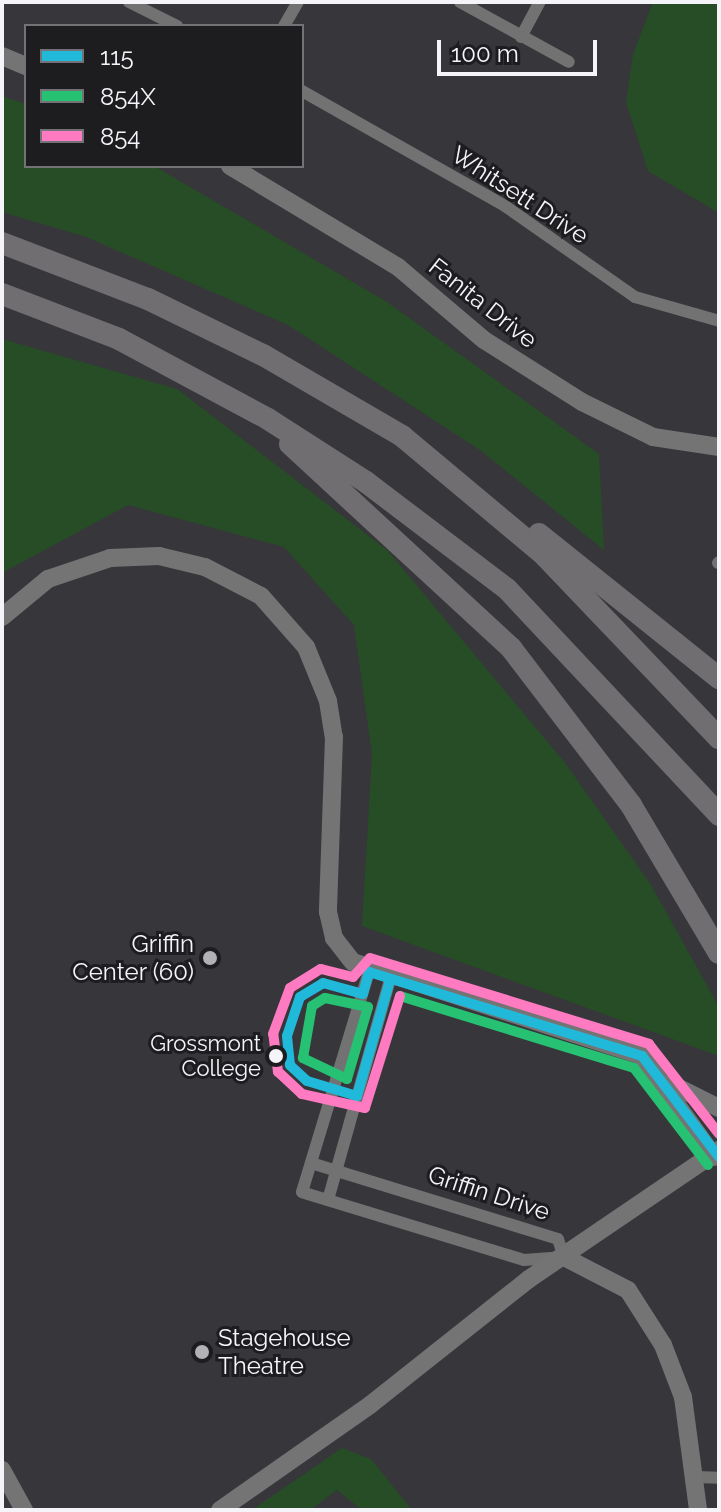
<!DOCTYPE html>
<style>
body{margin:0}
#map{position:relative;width:721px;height:1512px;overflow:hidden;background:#37363b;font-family:Raleway,sans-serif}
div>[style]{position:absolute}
.green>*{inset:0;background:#264d26}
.street>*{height:12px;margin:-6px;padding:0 6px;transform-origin:6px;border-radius:6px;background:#727272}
.secondary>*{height:18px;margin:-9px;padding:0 9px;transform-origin:9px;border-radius:9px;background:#757475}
.highway>*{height:22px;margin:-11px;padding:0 11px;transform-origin:11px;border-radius:11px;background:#706e71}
.bus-1>*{height:10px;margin:-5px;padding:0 5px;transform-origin:5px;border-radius:5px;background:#20b9da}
.bus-2>*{height:10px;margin:-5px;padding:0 5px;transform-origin:5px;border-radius:5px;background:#26c172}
.bus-3>*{height:10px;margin:-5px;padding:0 5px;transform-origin:5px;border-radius:5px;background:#fe7ac1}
.dots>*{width:22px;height:22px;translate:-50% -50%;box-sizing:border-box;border:4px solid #1d1d20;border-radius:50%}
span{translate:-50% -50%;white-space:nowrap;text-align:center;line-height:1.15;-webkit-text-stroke:6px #1d1d20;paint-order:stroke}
.bus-label{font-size:22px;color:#f5f4f9}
.right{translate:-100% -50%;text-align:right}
.street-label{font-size:24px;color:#f5f4f9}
.poi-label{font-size:24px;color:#f5f4f9}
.left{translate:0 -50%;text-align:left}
.frame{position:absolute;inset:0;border:4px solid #f5f4f9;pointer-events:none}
.legend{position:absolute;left:24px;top:24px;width:280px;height:144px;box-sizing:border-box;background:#1d1d20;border:2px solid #737377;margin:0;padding:10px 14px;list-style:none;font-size:24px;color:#f5f4f9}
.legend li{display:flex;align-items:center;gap:16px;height:40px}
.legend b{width:40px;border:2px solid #737377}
.scale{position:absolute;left:437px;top:40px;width:160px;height:36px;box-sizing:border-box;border:4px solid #f5f4f9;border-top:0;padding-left:10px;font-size:24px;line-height:28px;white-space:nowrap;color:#f5f4f9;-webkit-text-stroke:6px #1d1d20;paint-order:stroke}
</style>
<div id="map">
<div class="green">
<i style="clip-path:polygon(653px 2px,719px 2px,719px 213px,648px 171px,626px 102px,633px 54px)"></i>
<i style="clip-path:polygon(2px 96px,26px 104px,26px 166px,154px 166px,387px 302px,599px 454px,604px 550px,480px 450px,288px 325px,86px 237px,2px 212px)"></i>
<i style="clip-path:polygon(2px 339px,177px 389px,387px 550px,566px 764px,651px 885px,719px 1007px,719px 1056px,362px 926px,372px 754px,354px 625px,284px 547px,128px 505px,2px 573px)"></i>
<i style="clip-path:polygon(342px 1448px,371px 1459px,412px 1510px,362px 1510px,337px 1490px,310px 1510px,252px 1510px)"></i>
</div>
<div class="street">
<i style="left:129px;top:2px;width:54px;rotate:26.6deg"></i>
<i style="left:460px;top:2px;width:124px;rotate:28.8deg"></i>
<i style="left:284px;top:26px;width:28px;rotate:-60deg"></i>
<i style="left:521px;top:37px;width:40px;rotate:-62deg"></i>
<i style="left:302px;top:91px;width:233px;rotate:29.5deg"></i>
<i style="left:505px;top:206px;width:159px;rotate:35deg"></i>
<i style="left:635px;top:297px;width:87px;rotate:15.9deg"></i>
<i style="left:718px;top:563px;width:1px;rotate:-45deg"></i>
<i style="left:311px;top:1163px;width:258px;rotate:17.1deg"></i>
<i style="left:558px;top:1239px;width:19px;rotate:72deg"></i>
<i style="left:564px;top:1257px;width:40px;rotate:175.7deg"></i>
<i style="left:524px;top:1260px;width:232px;rotate:-163deg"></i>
<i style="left:302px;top:1192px;width:230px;rotate:-73.1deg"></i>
<i style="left:328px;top:1200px;width:229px;rotate:-74.3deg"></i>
<i style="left:695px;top:1477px;width:24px;rotate:2deg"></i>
</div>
<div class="secondary">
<i style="left:2px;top:56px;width:26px;rotate:23deg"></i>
<i style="left:230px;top:166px;width:196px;rotate:31deg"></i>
<i style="left:398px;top:267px;width:113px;rotate:40.3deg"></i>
<i style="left:484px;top:340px;width:116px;rotate:32.3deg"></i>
<i style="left:582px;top:402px;width:79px;rotate:26.2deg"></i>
<i style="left:653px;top:437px;width:67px;rotate:8.6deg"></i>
<i style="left:2px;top:617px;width:60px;rotate:-39.6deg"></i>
<i style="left:48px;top:579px;width:65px;rotate:-18.7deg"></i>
<i style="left:110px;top:558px;width:49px;rotate:-2.3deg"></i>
<i style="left:159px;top:556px;width:47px;rotate:13.4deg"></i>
<i style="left:205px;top:567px;width:63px;rotate:27.4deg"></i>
<i style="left:261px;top:596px;width:68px;rotate:48.6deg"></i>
<i style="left:306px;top:647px;width:58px;rotate:67.8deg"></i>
<i style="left:328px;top:701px;width:36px;rotate:81deg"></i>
<i style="left:334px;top:737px;width:175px;rotate:92deg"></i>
<i style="left:328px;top:912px;width:27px;rotate:77deg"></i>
<i style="left:334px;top:938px;width:31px;rotate:52deg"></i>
<i style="left:353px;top:962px;width:304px;rotate:18deg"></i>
<i style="left:642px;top:1056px;width:124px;rotate:54.5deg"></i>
<i style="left:671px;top:1084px;width:54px;rotate:26.6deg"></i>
<i style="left:564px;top:1257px;width:72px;rotate:27.3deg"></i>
<i style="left:628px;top:1290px;width:65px;rotate:57.5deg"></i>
<i style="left:663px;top:1345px;width:56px;rotate:69deg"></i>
<i style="left:683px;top:1397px;width:114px;rotate:82.4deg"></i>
<i style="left:2px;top:1470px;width:46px;rotate:61.2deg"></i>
<i style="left:220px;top:1510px;width:183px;rotate:-35deg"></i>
<i style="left:370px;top:1405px;width:203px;rotate:-38.4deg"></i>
<i style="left:529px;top:1279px;width:230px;rotate:-34.2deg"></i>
</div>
<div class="highway">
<i style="left:2px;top:243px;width:156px;rotate:21deg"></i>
<i style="left:148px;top:299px;width:128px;rotate:26deg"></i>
<i style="left:263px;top:355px;width:161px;rotate:30.2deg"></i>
<i style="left:402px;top:436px;width:182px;rotate:39.9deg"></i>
<i style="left:542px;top:553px;width:256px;rotate:46.3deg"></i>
<i style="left:2px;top:294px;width:125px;rotate:21deg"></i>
<i style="left:119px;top:339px;width:169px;rotate:28.2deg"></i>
<i style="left:268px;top:419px;width:117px;rotate:32.7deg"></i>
<i style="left:366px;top:482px;width:177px;rotate:37.2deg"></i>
<i style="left:507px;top:589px;width:310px;rotate:46.8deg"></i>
<i style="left:290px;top:444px;width:301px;rotate:42.7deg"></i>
<i style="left:511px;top:648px;width:198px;rotate:52.6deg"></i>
<i style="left:631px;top:805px;width:172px;rotate:59.3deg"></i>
<i style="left:539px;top:534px;width:231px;rotate:38.7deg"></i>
</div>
<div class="bus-1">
<i style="left:390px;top:980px;width:121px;rotate:105.9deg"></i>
<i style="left:357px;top:1096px;width:52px;rotate:-163.3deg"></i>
<i style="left:307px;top:1081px;width:23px;rotate:-137deg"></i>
<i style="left:290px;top:1065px;width:29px;rotate:-96deg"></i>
<i style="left:287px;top:1036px;width:41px;rotate:-71.6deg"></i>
<i style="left:300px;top:997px;width:27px;rotate:-31deg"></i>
<i style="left:323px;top:983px;width:41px;rotate:15.4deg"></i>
<i style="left:363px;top:994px;width:23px;rotate:-75deg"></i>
<i style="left:369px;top:972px;width:286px;rotate:17.1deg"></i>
<i style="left:642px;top:1056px;width:127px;rotate:52.7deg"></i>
</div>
<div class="bus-2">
<i style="left:400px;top:996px;width:245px;rotate:17.1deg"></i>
<i style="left:634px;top:1068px;width:122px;rotate:52.7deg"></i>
<i style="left:325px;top:998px;width:44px;rotate:11.8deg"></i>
<i style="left:368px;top:1007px;width:75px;rotate:106.3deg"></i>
<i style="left:347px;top:1079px;width:49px;rotate:-154.5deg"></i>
<i style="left:303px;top:1058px;width:53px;rotate:-80.2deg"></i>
<i style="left:312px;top:1006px;width:15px;rotate:-32deg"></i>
</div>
<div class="bus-3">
<i style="left:400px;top:996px;width:117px;rotate:107.4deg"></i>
<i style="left:365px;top:1108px;width:65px;rotate:-167.5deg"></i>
<i style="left:302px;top:1094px;width:33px;rotate:-137deg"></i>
<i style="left:278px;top:1072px;width:38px;rotate:-97deg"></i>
<i style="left:273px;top:1034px;width:49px;rotate:-69.7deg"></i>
<i style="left:290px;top:988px;width:36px;rotate:-32deg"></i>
<i style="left:321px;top:969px;width:33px;rotate:14deg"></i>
<i style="left:353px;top:977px;width:25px;rotate:-48deg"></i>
<i style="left:370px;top:958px;width:292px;rotate:17.1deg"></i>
<i style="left:649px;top:1044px;width:114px;rotate:52.1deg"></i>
</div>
<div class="dots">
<i style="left:210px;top:958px;background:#b2b2b6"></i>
<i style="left:276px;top:1056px;background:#f5f4f9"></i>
<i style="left:202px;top:1352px;background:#b2b2b6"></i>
</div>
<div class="bus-label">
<span class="right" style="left:261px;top:1056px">Grossmont<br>College</span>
</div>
<div class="street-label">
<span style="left:520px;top:195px;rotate:33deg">Whitsett Drive</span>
<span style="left:483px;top:303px;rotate:38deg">Fanita Drive</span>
<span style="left:489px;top:1193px;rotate:18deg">Griffin Drive</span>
</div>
<div class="poi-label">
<span class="right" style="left:194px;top:958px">Griffin<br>Center (60)</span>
<span class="left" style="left:218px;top:1352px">Stagehouse<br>Theatre</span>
</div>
<div class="frame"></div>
<ul class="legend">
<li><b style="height:10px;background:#20b9da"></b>115</li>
<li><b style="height:10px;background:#26c172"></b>854X</li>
<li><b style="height:10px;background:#fe7ac1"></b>854</li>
</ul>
<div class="scale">100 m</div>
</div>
